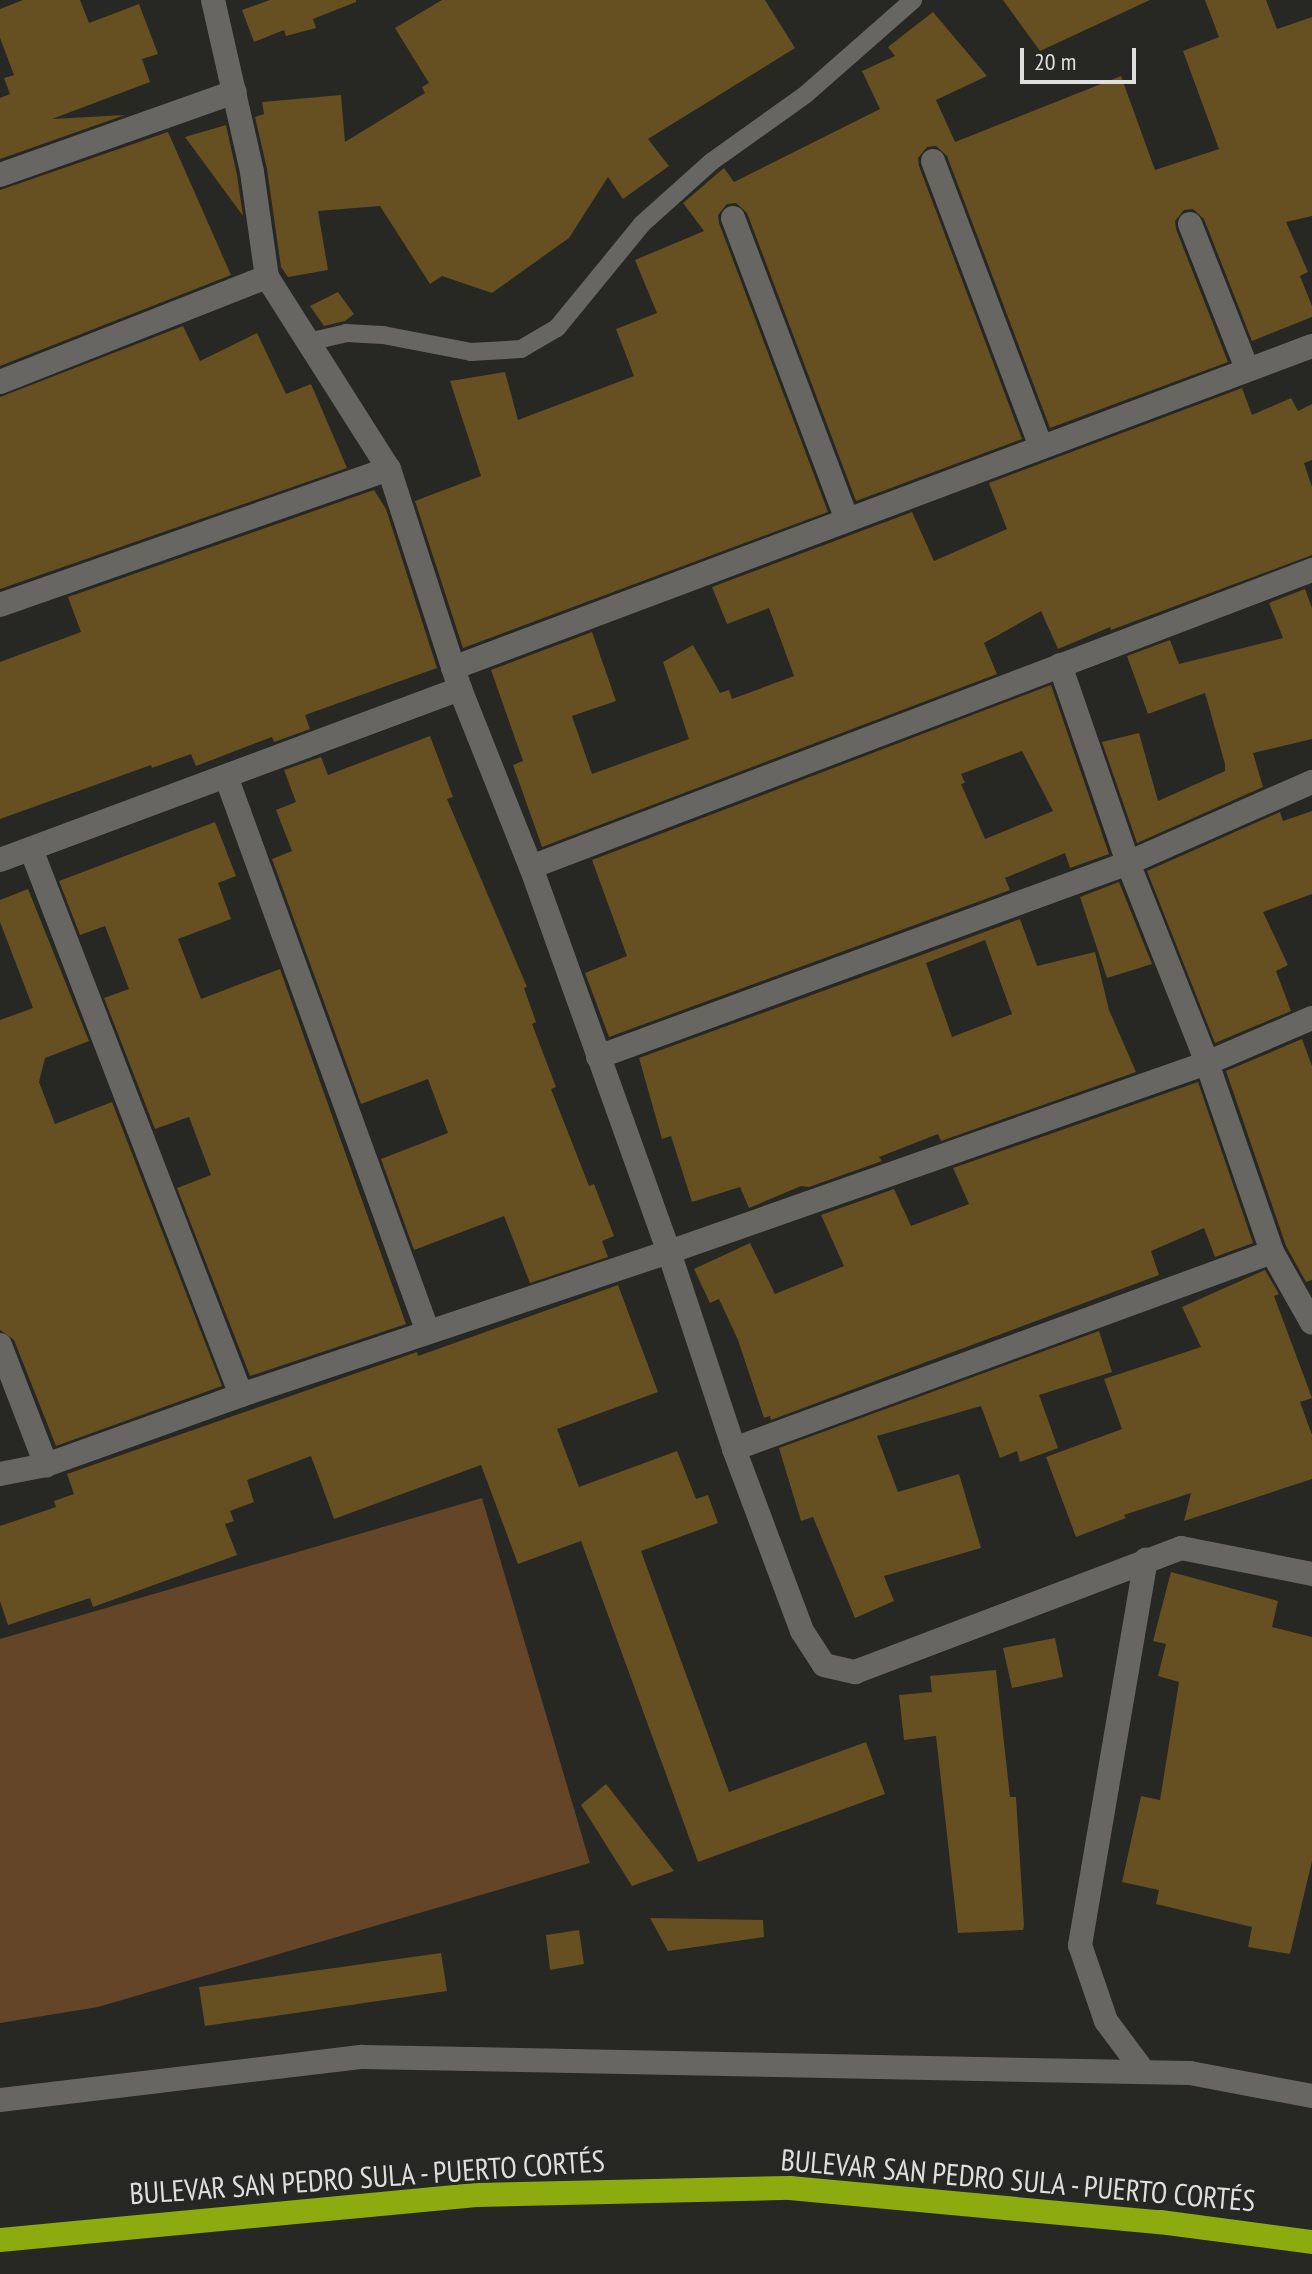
<!DOCTYPE html>
<meta charset="utf-8">
<style>
body{margin:0}
#map{position:relative;width:1312px;height:2274px;overflow:hidden;background:#272724;font-family:"PT Sans Narrow",sans-serif}
div>[style]{position:absolute}
.green>*{inset:0;background:#644527}
.building>*{inset:0;background:#664f20}
.lane>*{height:18px;margin:-9px;padding:0 9px;transform-origin:9px;border-radius:9px;background:#676663}
.street>*{height:24px;margin:-12px;padding:0 12px;transform-origin:12px;border-radius:12px;background:#676663}
.highway>*{height:24px;margin:-12px;padding:0 12px;transform-origin:12px;border-radius:12px;background:#8dab0f}
span{translate:-50% -50%;white-space:nowrap;text-align:center;line-height:1.15;-webkit-text-stroke:6px #272724;paint-order:stroke}
.street-label{font-size:30px;color:#dfdfdd}
.scale{position:absolute;left:1020px;top:48px;width:116px;height:36px;box-sizing:border-box;border:4px solid #dfdfdd;border-top:0;padding-left:10px;font-size:24px;line-height:28px;white-space:nowrap;color:#dfdfdd;-webkit-text-stroke:6px #272724;paint-order:stroke}
</style>
<div id="map">
<div class="green">
<i style="clip-path:polygon(482px 1498px,590px 1863px,98px 2007px,0 2023px,0 1639px)"></i>
</div>
<div class="building">
<i style="clip-path:polygon(23px 0,80px 0,89px 23px,139px 4px,158px 54px,142px 59px,150px 82px,52px 119px,125px 115px,0 159px,0 98px,10px 94px,4px 78px,14px 75px,0 38px,0 9px)"></i>
<i style="clip-path:polygon(270px 0,356px 0,356px 2px,313px 19px,316px 28px,286px 36px,284px 30px,254px 42px,242px 10px)"></i>
<i style="clip-path:polygon(442px 0,765px 0,795px 48px,648px 139px,669px 166px,623px 199px,608px 177px,569px 238px,492px 293px,442px 276px,430px 284px,380px 206px,318px 211px,328px 270px,288px 277px,281px 267px,267px 169px,255px 117px,264px 114px,262px 102px,341px 95px,345px 142px,425px 93px,422px 87px,429px 83px,395px 28px)"></i>
<i style="clip-path:polygon(1003px 0,1150px 0,1040px 51px)"></i>
<i style="clip-path:polygon(1205px 0,1266px 0,1277px 29px,1312px 17px,1312px 216px,1286px 222px,1308px 272px,1300px 276px,1312px 306px,1312px 317px,1252px 341px,1204px 219px,1193px 209px,1184px 210px,1175px 221px,1176px 229px,1228px 362px,1050px 428px,947px 156px,936px 146px,927px 147px,918px 158px,919px 166px,1022px 439px,856px 501px,747px 213px,736px 203px,727px 204px,718px 215px,719px 223px,828px 512px,463px 648px,415px 501px,481px 476px,450px 381px,505px 372px,518px 420px,634px 376px,616px 329px,657px 313px,635px 260px,704px 231px,683px 203px,724px 168px,734px 182px,880px 109px,862px 71px,895px 56px,888px 47px,933px 12px,987px 76px,936px 100px,955px 142px,1121px 76px,1155px 170px,1219px 149px,1183px 51px,1219px 37px)"></i>
<i style="clip-path:polygon(226px 125px,237px 175px,243px 216px,185px 137px)"></i>
<i style="clip-path:polygon(168px 132px,231px 275px,0 366px,0 190px)"></i>
<i style="clip-path:polygon(338px 292px,354px 314px,345px 321px,324px 326px,310px 306px)"></i>
<i style="clip-path:polygon(183px 326px,200px 361px,257px 333px,286px 394px,311px 384px,347px 468px,0 589px,0 397px)"></i>
<i style="clip-path:polygon(1242px 388px,1252px 415px,1291px 398px,1298px 411px,1312px 404px,1312px 460px,1304px 463px,1312px 487px,1312px 555px,1111px 630px,1110px 627px,1058px 649px,1041px 611px,984px 643px,997px 674px,542px 847px,513px 765px,523px 761px,491px 670px,592px 632px,616px 701px,572px 716px,592px 774px,689px 739px,663px 662px,693px 645px,720px 693px,729px 690px,732px 699px,794px 676px,769px 608px,727px 624px,712px 587px,912px 512px,934px 561px,1007px 529px,989px 483px)"></i>
<i style="clip-path:polygon(374px 490px,386px 509px,437px 668px,305px 715px,310px 729px,274px 742px,272px 737px,196px 766px,191px 754px,152px 768px,151px 765px,0 819px,0 662px,81px 632px,68px 597px)"></i>
<i style="clip-path:polygon(1305px 589px,1312px 608px,1312px 739px,1253px 753px,1263px 787px,1137px 843px,1102px 742px,1139px 733px,1158px 801px,1225px 771px,1225px 764px,1205px 693px,1148px 714px,1127px 656px,1170px 640px,1179px 664px,1283px 638px,1269px 603px)"></i>
<i style="clip-path:polygon(evenodd,1051px 685px,1109px 854px,1070px 868px,1065px 853px,1005px 878px,1010px 890px,609px 1037px,585px 973px,627px 956px,592px 860px,1051px 685px,1022px 751px,1053px 811px,985px 839px,961px 784px,965px 783px,961px 774px,1022px 751px)"></i>
<i style="clip-path:polygon(430px 736px,453px 797px,447px 799px,527px 987px,524px 988px,536px 1022px,532px 1024px,556px 1087px,551px 1089px,589px 1186px,594px 1184px,614px 1236px,602px 1241px,608px 1257px,530px 1283px,504px 1216px,414px 1250px,381px 1159px,448px 1133px,428px 1079px,361px 1104px,272px 859px,292px 851px,276px 810px,296px 802px,284px 770px,321px 757px,328px 775px)"></i>
<i style="clip-path:polygon(1312px 811px,1312px 894px,1263px 912px,1288px 965px,1276px 971px,1291px 1011px,1215px 1043px,1147px 871px,1280px 812px,1283px 821px)"></i>
<i style="clip-path:polygon(215px 822px,236px 876px,218px 883px,231px 919px,178px 939px,201px 999px,280px 969px,406px 1324px,250px 1376px,177px 1188px,211px 1175px,189px 1117px,155px 1129px,104px 998px,129px 989px,105px 926px,80px 935px,59px 881px)"></i>
<i style="clip-path:polygon(1119px 882px,1152px 964px,1107px 978px,1080px 897px)"></i>
<i style="clip-path:polygon(28px 889px,89px 1041px,45px 1058px,39px 1082px,55px 1124px,112px 1102px,222px 1386px,56px 1446px,14px 1340px,0 1330px,0 1020px,33px 1008px,0 922px,0 900px)"></i>
<i style="clip-path:polygon(evenodd,1020px 919px,1037px 966px,1095px 952px,1109px 1010px,1136px 1072px,941px 1141px,938px 1134px,879px 1157px,882px 1161px,809px 1187px,801px 1186px,749px 1208px,740px 1187px,692px 1202px,671px 1136px,662px 1139px,639px 1058px,1020px 919px,985px 940px,1012px 1014px,952px 1037px,926px 963px,985px 940px)"></i>
<i style="clip-path:polygon(1302px 1039px,1312px 1066px,1312px 1280px,1306px 1282px,1286px 1246px,1226px 1071px)"></i>
<i style="clip-path:polygon(1198px 1082px,1253px 1243px,1215px 1257px,1204px 1228px,1151px 1251px,1159px 1275px,771px 1420px,770px 1416px,764px 1418px,738px 1340px,719px 1299px,710px 1303px,694px 1269px,750px 1243px,775px 1294px,844px 1266px,821px 1215px,894px 1189px,911px 1226px,969px 1204px,953px 1168px)"></i>
<i style="clip-path:polygon(1265px 1270px,1279px 1294px,1274px 1296px,1312px 1398px,1300px 1402px,1312px 1435px,1312px 1479px,1184px 1521px,1191px 1493px,1185px 1495px,1124px 1515px,1126px 1518px,1076px 1537px,1046px 1457px,1122px 1429px,1104px 1379px,1201px 1347px,1182px 1307px)"></i>
<i style="clip-path:polygon(618px 1285px,658px 1392px,557px 1429px,579px 1487px,677px 1451px,696px 1499px,708px 1495px,718px 1523px,641px 1551px,729px 1792px,866px 1742px,885px 1794px,698px 1862px,581px 1541px,518px 1564px,481px 1465px,334px 1519px,311px 1456px,247px 1480px,254px 1502px,230px 1511px,234px 1521px,225px 1524px,237px 1555px,93px 1607px,90px 1598px,8px 1625px,0 1601px,0 1526px,56px 1507px,54px 1501px,74px 1494px,67px 1474px,417px 1352px,418px 1356px)"></i>
<i style="clip-path:polygon(1099px 1331px,1112px 1372px,1039px 1395px,1058px 1448px,1020px 1462px,1017px 1451px,1000px 1458px,981px 1406px,877px 1436px,898px 1492px,959px 1474px,981px 1548px,884px 1576px,894px 1601px,855px 1618px,813px 1517px,801px 1521px,779px 1448px)"></i>
<i style="clip-path:polygon(1171px 1572px,1278px 1601px,1272px 1627px,1312px 1637px,1312px 1861px,1290px 1954px,1248px 1947px,1252px 1927px,1156px 1904px,1159px 1890px,1122px 1882px,1141px 1796px,1160px 1800px,1179px 1682px,1158px 1676px,1166px 1644px,1153px 1641px)"></i>
<i style="clip-path:polygon(1055px 1638px,1063px 1677px,1012px 1688px,1003px 1648px)"></i>
<i style="clip-path:polygon(996px 1670px,1010px 1797px,1016px 1797px,1024px 1926px,1023px 1930px,958px 1933px,936px 1736px,904px 1740px,899px 1695px,932px 1692px,930px 1676px)"></i>
<i style="clip-path:polygon(606px 1784px,674px 1871px,632px 1886px,581px 1805px)"></i>
<i style="clip-path:polygon(650px 1918px,763px 1920px,764px 1937px,668px 1951px)"></i>
<i style="clip-path:polygon(579px 1930px,584px 1964px,550px 1970px,546px 1935px)"></i>
<i style="clip-path:polygon(441px 1953px,447px 1991px,205px 2026px,199px 1987px)"></i>
</div>
<div class="lane">
<i style="left:308px;top:342px;width:39px;rotate:-13deg"></i>
<i style="left:346px;top:333px;width:37px;rotate:3deg"></i>
<i style="left:383px;top:335px;width:90px;rotate:10.9deg"></i>
<i style="left:471px;top:352px;width:50px;rotate:-3.4deg"></i>
<i style="left:521px;top:349px;width:42px;rotate:-30.3deg"></i>
<i style="left:557px;top:328px;width:134px;rotate:-50.7deg"></i>
<i style="left:642px;top:224px;width:93px;rotate:-41.9deg"></i>
<i style="left:711px;top:162px;width:115px;rotate:-35.5deg"></i>
<i style="left:805px;top:95px;width:144px;rotate:-41.3deg"></i>
</div>
<div class="street">
<i style="left:213px;top:0;width:176px;rotate:77.2deg"></i>
<i style="left:252px;top:172px;width:106px;rotate:81.9deg"></i>
<i style="left:267px;top:277px;width:227px;rotate:57.6deg"></i>
<i style="left:389px;top:469px;width:231px;rotate:72.1deg"></i>
<i style="left:460px;top:689px;width:192px;rotate:68.3deg"></i>
<i style="left:531px;top:867px;width:409px;rotate:70.3deg"></i>
<i style="left:669px;top:1252px;width:207px;rotate:71.7deg"></i>
<i style="left:734px;top:1449px;width:194px;rotate:69.5deg"></i>
<i style="left:802px;top:1631px;width:40px;rotate:57.1deg"></i>
<i style="left:824px;top:1665px;width:32px;rotate:13deg"></i>
<i style="left:855px;top:1672px;width:349px;rotate:-20.8deg"></i>
<i style="left:1181px;top:1548px;width:134px;rotate:11.2deg"></i>
<i style="left:933px;top:161px;width:306px;rotate:69.3deg"></i>
<i style="left:0;top:175px;width:249px;rotate:-19.5deg"></i>
<i style="left:733px;top:218px;width:323px;rotate:69.3deg"></i>
<i style="left:1190px;top:224px;width:156px;rotate:68.5deg"></i>
<i style="left:0;top:382px;width:287px;rotate:-21.5deg"></i>
<i style="left:0;top:605px;width:412px;rotate:-19.3deg"></i>
<i style="left:1060px;top:665px;width:209px;rotate:71deg"></i>
<i style="left:1128px;top:863px;width:215px;rotate:68.4deg"></i>
<i style="left:1207px;top:1063px;width:200px;rotate:71deg"></i>
<i style="left:1272px;top:1252px;width:81px;rotate:60.6deg"></i>
<i style="left:453px;top:668px;width:917px;rotate:-20.55deg"></i>
<i style="left:227px;top:779px;width:588px;rotate:70.03deg"></i>
<i style="left:31px;top:849px;width:585px;rotate:68.96deg"></i>
<i style="left:0;top:860px;width:491px;rotate:-20.4deg"></i>
<i style="left:531px;top:867px;width:836px;rotate:-20.82deg"></i>
<i style="left:598px;top:1057px;width:564px;rotate:-20.1deg"></i>
<i style="left:1128px;top:863px;width:201px;rotate:-23.8deg"></i>
<i style="left:0;top:1345px;width:129px;rotate:69deg"></i>
<i style="left:734px;top:1449px;width:573px;rotate:-20.11deg"></i>
<i style="left:0;top:1474px;width:47px;rotate:-11.1deg"></i>
<i style="left:46px;top:1465px;width:207px;rotate:-19.7deg"></i>
<i style="left:241px;top:1395px;width:451px;rotate:-18.5deg"></i>
<i style="left:669px;top:1252px;width:570px;rotate:-19.36deg"></i>
<i style="left:1207px;top:1063px;width:114px;rotate:-23.2deg"></i>
<i style="left:1144px;top:2072px;width:64px;rotate:-126.7deg"></i>
<i style="left:1106px;top:2021px;width:80px;rotate:-108.9deg"></i>
<i style="left:1080px;top:1945px;width:391px;rotate:-80.3deg"></i>
<i style="left:0;top:2100px;width:365px;rotate:-6.8deg"></i>
<i style="left:362px;top:2057px;width:828px;rotate:1.11deg"></i>
<i style="left:1190px;top:2073px;width:124px;rotate:10.7deg"></i>
</div>
<div class="highway">
<i style="left:0;top:2240px;width:478px;rotate:-5.4deg"></i>
<i style="left:476px;top:2195px;width:314px;rotate:-1.3deg"></i>
<i style="left:790px;top:2188px;width:372px;rotate:5.3deg"></i>
<i style="left:1160px;top:2222px;width:153px;rotate:7.5deg"></i>
</div>
<div class="street-label">
<span style="left:367px;top:2177px;rotate:-4deg">BULEVAR SAN PEDRO SULA - PUERTO CORTÉS</span>
<span style="left:1018px;top:2180px;rotate:5deg">BULEVAR SAN PEDRO SULA - PUERTO CORTÉS</span>
</div>
<div class="scale">20 m</div>
</div>
